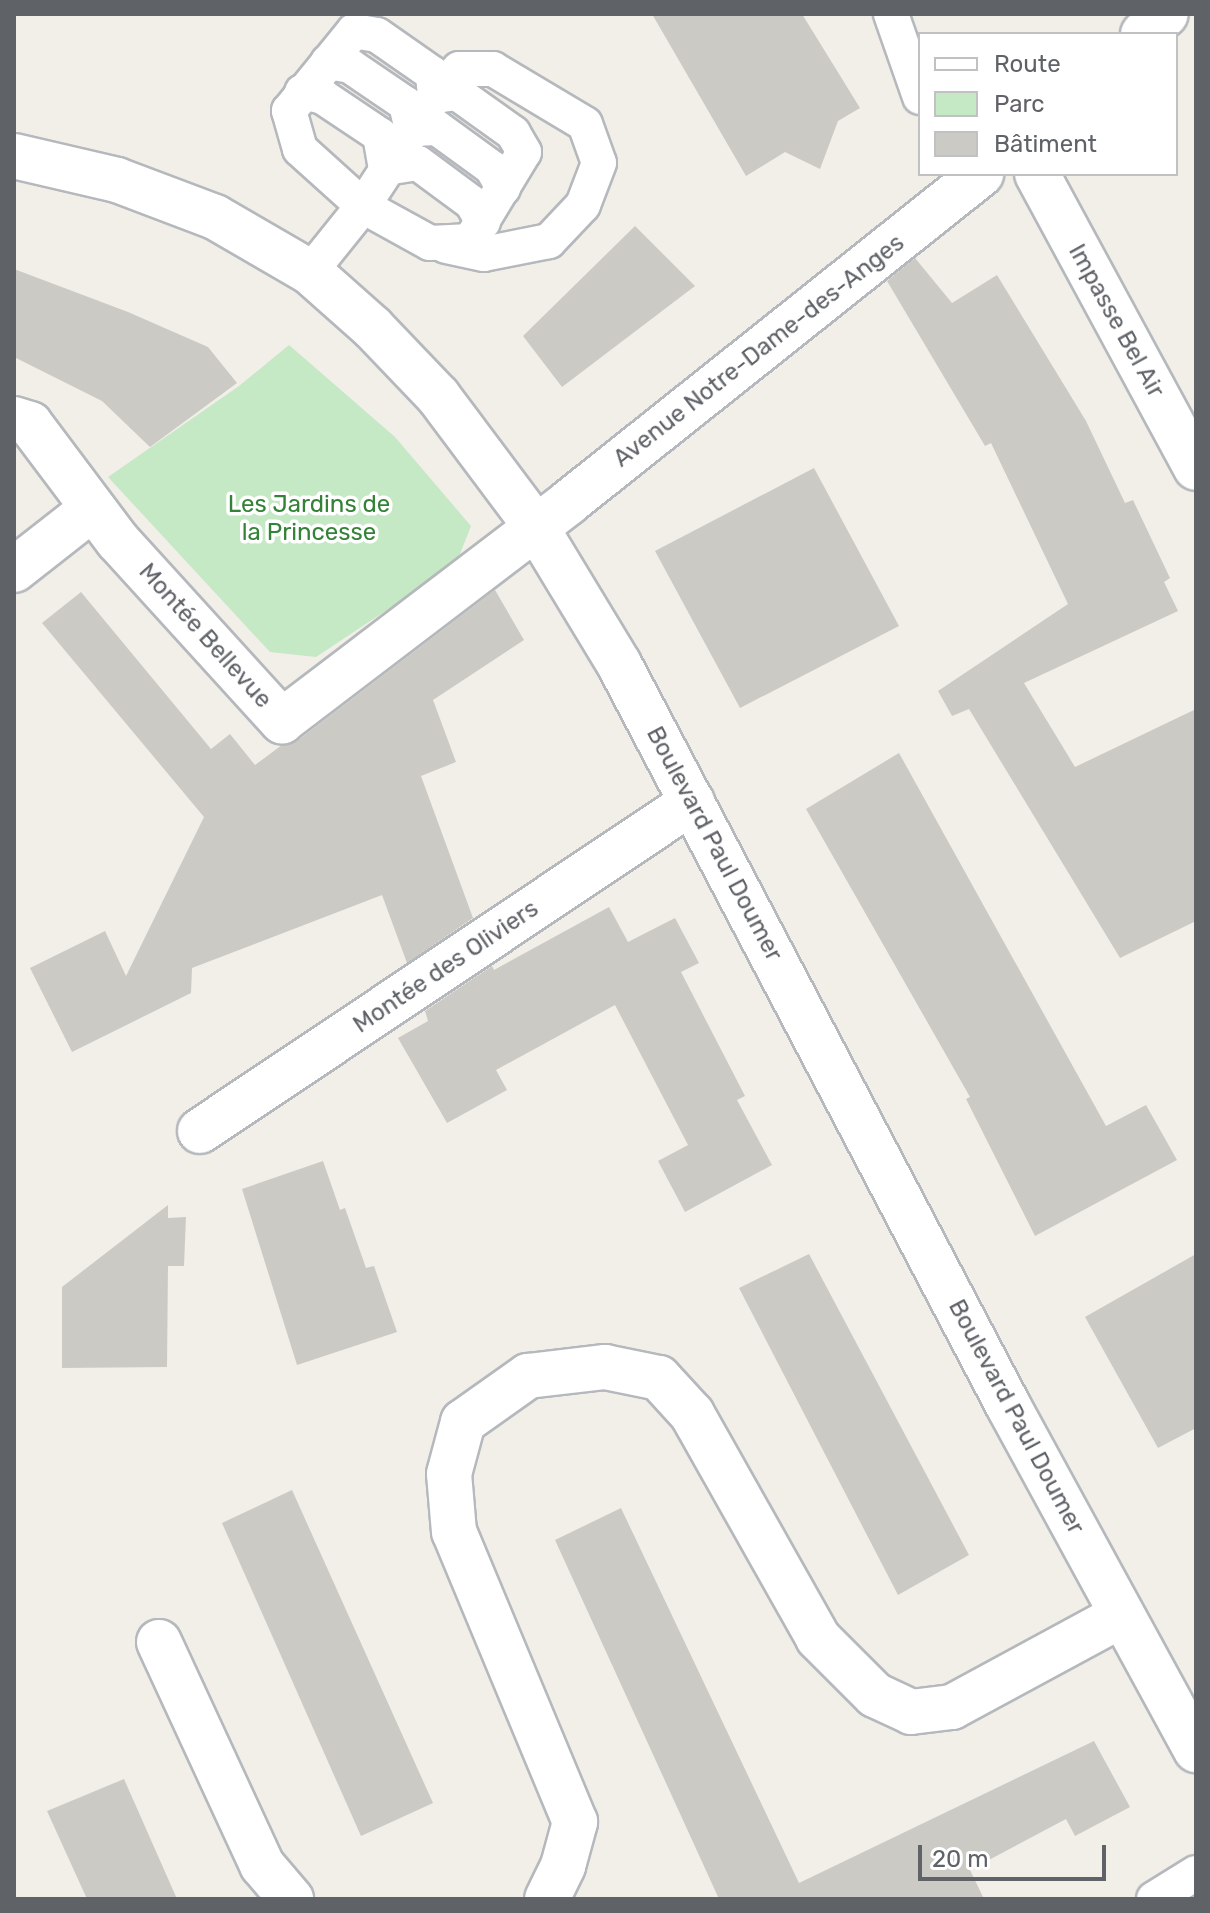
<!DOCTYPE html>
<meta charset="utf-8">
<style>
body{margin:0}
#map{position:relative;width:1210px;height:1913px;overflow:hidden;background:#f1efe8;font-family:Rubik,sans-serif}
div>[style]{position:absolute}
.green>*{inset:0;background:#c5e8c5}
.building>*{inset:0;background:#cccac5}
.roads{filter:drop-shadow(2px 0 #b5b8bc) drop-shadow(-2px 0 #b5b8bc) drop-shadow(0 2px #b5b8bc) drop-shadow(0 -2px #b5b8bc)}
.lane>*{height:34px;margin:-17px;padding:0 17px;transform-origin:17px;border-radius:17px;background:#fff}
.street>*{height:44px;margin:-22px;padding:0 22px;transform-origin:22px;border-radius:22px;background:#fff}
.secondary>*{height:44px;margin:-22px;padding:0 22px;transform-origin:22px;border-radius:22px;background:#fff}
span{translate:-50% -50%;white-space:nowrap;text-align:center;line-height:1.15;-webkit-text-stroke:7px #fff;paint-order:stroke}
.street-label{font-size:24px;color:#5f6368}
.park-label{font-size:24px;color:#348238}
.frame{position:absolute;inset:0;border:16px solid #5f6368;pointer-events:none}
.legend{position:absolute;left:918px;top:32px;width:260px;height:144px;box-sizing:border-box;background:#fff;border:2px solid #bfc1c3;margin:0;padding:10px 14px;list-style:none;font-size:24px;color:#5f6368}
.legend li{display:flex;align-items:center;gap:16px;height:40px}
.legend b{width:40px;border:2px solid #bfc1c3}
.scale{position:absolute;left:918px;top:1845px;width:188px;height:36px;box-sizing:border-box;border:4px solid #5f6368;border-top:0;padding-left:10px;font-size:24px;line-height:28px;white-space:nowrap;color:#5f6368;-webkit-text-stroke:6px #fff;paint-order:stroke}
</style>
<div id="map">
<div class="green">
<i style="clip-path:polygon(289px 345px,395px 437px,471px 526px,456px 564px,316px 657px,270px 652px,108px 477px,239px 386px)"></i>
</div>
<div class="building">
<i style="clip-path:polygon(652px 14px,802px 14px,860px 108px,838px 121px,820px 169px,785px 152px,746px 176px)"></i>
<i style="clip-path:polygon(635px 226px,695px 286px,562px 387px,523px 336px)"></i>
<i style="clip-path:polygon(915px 258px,952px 303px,997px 275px,1086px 421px,1125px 503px,1133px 500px,1170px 578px,1164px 582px,1178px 611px,1024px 683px,1075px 767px,1196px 709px,1196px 921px,1120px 958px,969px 709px,952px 716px,938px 691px,1068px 604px,991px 443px,985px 446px,887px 281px)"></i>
<i style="clip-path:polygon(14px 269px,128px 312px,208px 347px,237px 383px,150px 447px,102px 401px,14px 357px)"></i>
<i style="clip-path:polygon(814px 468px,899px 626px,740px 708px,655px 551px)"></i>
<i style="clip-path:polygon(495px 590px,524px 640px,433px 700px,456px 762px,421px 776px,473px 918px,407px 963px,382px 895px,192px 968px,191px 993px,72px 1052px,30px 968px,105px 931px,126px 976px,204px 817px,42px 623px,81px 592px,211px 749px,230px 734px,255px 765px,282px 745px,297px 741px)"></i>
<i style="clip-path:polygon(899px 753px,1106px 1126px,1146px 1105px,1177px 1160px,1035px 1236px,966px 1099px,970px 1097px,806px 809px)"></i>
<i style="clip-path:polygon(609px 907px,628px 942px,675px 918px,699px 963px,681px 972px,745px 1096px,737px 1100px,772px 1165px,685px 1212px,658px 1161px,688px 1145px,615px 1005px,496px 1070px,507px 1090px,447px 1123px,398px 1038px,428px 1021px,425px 1011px,492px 966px,494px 970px)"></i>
<i style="clip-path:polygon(323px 1161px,340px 1210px,345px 1208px,366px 1268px,374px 1266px,397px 1332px,297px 1365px,242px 1189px)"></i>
<i style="clip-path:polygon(168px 1205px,168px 1218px,186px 1217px,184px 1266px,168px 1266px,167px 1367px,62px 1368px,62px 1287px)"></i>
<i style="clip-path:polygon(809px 1254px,969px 1555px,898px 1595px,739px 1288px)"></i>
<i style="clip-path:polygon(1196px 1254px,1196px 1428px,1158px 1448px,1085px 1317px)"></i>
<i style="clip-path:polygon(292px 1490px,433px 1803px,361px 1836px,222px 1523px)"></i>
<i style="clip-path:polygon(621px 1508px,799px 1883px,1094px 1741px,1130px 1807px,1075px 1836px,1066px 1819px,970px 1870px,984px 1899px,719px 1899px,555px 1540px)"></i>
<i style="clip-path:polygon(124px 1779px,177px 1899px,87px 1899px,47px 1811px)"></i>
</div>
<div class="roads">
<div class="lane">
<i style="left:891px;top:14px;width:88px;rotate:70.7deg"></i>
<i style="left:354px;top:31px;width:23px;rotate:10deg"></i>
<i style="left:377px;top:35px;width:68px;rotate:34.9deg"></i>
<i style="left:433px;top:74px;width:22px;rotate:85deg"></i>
<i style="left:435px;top:96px;width:22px;rotate:-8deg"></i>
<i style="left:457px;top:93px;width:69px;rotate:35.5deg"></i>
<i style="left:513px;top:133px;width:22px;rotate:60deg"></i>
<i style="left:524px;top:152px;width:104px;rotate:121.2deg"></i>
<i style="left:470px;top:241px;width:40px;rotate:177.1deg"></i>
<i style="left:430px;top:243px;width:77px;rotate:-151.1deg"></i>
<i style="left:363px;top:206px;width:85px;rotate:-137.9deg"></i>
<i style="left:300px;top:149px;width:40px;rotate:-106deg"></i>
<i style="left:289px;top:111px;width:103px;rotate:-50.9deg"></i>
<i style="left:328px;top:62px;width:22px;rotate:10deg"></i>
<i style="left:350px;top:66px;width:68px;rotate:34.2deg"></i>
<i style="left:406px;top:104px;width:26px;rotate:77deg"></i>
<i style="left:412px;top:129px;width:25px;rotate:-2deg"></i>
<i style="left:437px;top:128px;width:68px;rotate:36deg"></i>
<i style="left:492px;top:168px;width:23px;rotate:61deg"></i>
<i style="left:302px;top:92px;width:22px;rotate:13deg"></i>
<i style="left:323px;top:97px;width:69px;rotate:33.7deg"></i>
<i style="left:380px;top:135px;width:34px;rotate:80deg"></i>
<i style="left:386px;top:168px;width:32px;rotate:-9deg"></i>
<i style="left:418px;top:163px;width:67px;rotate:36.5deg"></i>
<i style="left:472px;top:203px;width:22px;rotate:60deg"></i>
<i style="left:310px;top:272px;width:85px;rotate:-51.2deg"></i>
<i style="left:363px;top:206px;width:131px;rotate:-56.8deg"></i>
<i style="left:435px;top:96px;width:36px;rotate:-48deg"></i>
<i style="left:459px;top:69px;width:34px"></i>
<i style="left:493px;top:69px;width:107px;rotate:30.9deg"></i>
<i style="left:585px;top:124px;width:41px;rotate:70.3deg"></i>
<i style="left:599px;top:163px;width:45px;rotate:110.9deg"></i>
<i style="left:583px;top:205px;width:50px;rotate:133.4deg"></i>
<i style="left:549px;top:241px;width:66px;rotate:168.7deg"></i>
<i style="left:484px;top:254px;width:39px;rotate:-168deg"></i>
<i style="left:1154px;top:1899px;width:49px;rotate:-31.8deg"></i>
</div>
<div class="street">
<i style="left:1143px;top:34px;width:30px;rotate:-41deg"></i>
<i style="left:1037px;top:174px;width:334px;rotate:61.6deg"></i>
<i style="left:14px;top:419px;width:17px;rotate:17deg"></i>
<i style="left:30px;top:424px;width:146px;rotate:53.1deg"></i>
<i style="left:118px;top:541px;width:244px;rotate:47.7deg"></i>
<i style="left:282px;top:721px;width:361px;rotate:-37.3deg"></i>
<i style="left:569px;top:502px;width:527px;rotate:-38.52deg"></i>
<i style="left:14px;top:570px;width:100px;rotate:-38.1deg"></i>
<i style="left:200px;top:1131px;width:592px;rotate:-33.77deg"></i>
<i style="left:159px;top:1642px;width:246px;rotate:65.2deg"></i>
<i style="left:262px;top:1865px;width:45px;rotate:49.5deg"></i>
<i style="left:547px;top:1899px;width:37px;rotate:-64deg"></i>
<i style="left:563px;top:1866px;width:46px;rotate:-74.7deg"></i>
<i style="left:575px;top:1822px;width:314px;rotate:-112.6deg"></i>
<i style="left:454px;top:1532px;width:58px;rotate:-94.9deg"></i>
<i style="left:449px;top:1474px;width:54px;rotate:-74.9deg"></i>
<i style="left:463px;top:1422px;width:80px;rotate:-35.3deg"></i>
<i style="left:528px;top:1376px;width:78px;rotate:-6.7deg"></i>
<i style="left:605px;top:1367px;width:55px;rotate:11.5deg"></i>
<i style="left:659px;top:1378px;width:49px;rotate:47.5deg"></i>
<i style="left:692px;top:1414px;width:257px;rotate:60.6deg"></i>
<i style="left:818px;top:1638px;width:81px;rotate:45deg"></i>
<i style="left:875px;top:1695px;width:40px;rotate:25deg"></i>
<i style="left:911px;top:1712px;width:41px;rotate:-7deg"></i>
<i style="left:952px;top:1707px;width:193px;rotate:-28.4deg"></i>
</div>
<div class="secondary">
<i style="left:14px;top:156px;width:106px;rotate:13.1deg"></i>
<i style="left:117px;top:180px;width:105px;rotate:20.7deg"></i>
<i style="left:215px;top:217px;width:110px;rotate:30.1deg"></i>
<i style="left:310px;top:272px;width:84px;rotate:41.6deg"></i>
<i style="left:373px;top:328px;width:94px;rotate:46.3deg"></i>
<i style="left:438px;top:396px;width:164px;rotate:53.2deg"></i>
<i style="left:536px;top:527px;width:160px;rotate:58.8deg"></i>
<i style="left:619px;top:664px;width:839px;rotate:62.31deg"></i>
<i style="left:1009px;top:1407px;width:391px;rotate:61.4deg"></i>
</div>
</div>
<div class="street-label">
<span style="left:1116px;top:321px;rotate:61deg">Impasse Bel Air</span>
<span style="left:759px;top:351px;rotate:-38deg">Avenue Notre-Dame-des-Anges</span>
<span style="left:205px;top:636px;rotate:48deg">Montée Bellevue</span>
<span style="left:714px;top:844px;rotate:62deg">Boulevard Paul Doumer</span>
<span style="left:446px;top:967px;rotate:-34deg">Montée des Oliviers</span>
<span style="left:1016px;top:1417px;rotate:62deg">Boulevard Paul Doumer</span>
</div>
<div class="park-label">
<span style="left:309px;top:519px">Les Jardins de<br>la Princesse</span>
</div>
<div class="frame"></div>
<ul class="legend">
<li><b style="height:10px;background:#fff"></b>Route</li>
<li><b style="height:22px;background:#c5e8c5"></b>Parc</li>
<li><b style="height:22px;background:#cccac5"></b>Bâtiment</li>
</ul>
<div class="scale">20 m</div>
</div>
